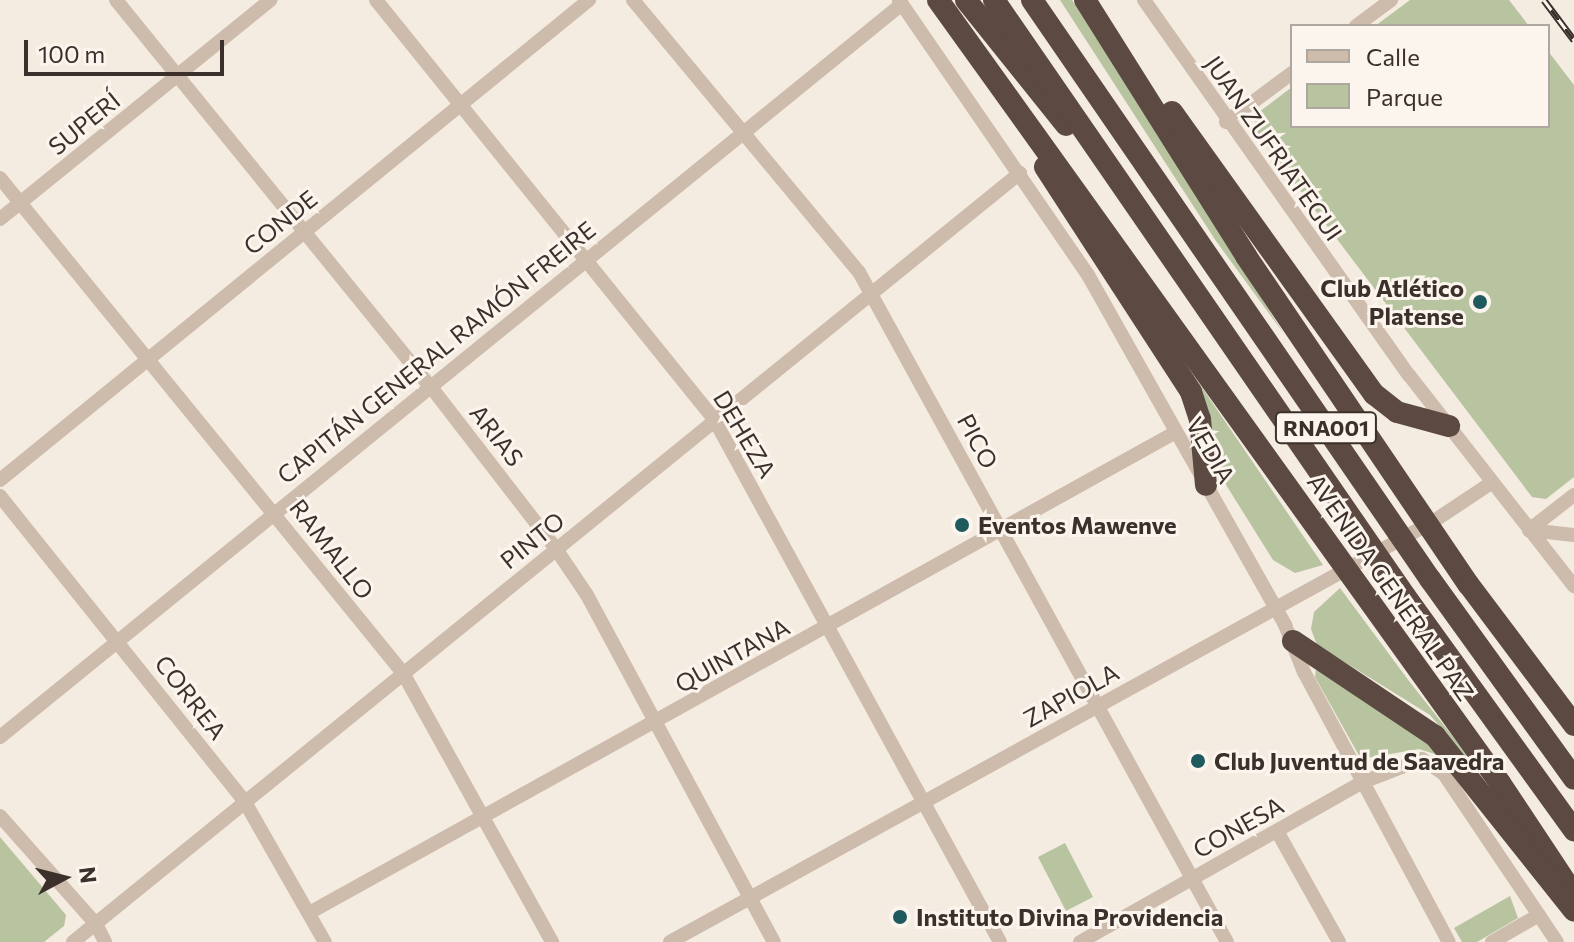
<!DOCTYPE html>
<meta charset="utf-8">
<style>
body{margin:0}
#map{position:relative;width:1574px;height:942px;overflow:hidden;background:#f4ebe1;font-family:Commissioner,sans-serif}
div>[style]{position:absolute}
.green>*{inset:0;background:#b8c4a0}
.minor>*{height:14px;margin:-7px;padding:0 7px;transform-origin:7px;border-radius:7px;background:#cdbbac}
.highway>*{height:22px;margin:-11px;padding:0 11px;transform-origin:11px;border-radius:11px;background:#5c4a42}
.rail>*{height:7px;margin-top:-3.5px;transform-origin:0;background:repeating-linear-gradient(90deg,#fbf5ee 0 12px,#3b302b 0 24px);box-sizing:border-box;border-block:2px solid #3b302b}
.dots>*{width:22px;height:22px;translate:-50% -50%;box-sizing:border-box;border:4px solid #fbf5ee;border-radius:50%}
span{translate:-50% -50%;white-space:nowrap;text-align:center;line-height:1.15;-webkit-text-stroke:6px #fbf5ee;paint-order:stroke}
.shield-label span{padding:2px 6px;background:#fbf5ee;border:2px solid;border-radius:6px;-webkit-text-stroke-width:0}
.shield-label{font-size:22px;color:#3b302b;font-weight:700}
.street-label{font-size:24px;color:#3b302b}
.poi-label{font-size:24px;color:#3b302b;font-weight:700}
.right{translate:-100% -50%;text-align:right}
.left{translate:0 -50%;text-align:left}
.legend{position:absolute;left:1290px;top:24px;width:260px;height:104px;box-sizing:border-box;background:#fbf5ee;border:2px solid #aea6a0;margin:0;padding:10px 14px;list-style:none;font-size:24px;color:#3b302b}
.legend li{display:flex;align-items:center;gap:16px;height:40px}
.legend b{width:40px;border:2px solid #aea6a0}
.north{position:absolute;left:24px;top:838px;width:80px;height:80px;-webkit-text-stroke:6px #fbf5ee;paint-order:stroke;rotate:83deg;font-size:22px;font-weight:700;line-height:32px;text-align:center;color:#3b302b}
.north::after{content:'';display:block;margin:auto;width:28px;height:36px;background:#3b302b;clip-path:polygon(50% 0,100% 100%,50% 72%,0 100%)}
.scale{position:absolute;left:24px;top:40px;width:200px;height:36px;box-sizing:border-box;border:4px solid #3b302b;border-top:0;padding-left:10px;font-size:24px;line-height:28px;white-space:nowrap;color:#3b302b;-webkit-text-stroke:6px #fbf5ee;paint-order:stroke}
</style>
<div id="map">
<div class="green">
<i style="clip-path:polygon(1060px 0,1072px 0,1284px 334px,1216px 241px)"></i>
<i style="clip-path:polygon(1410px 0,1509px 0,1529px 26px,1375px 26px)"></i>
<i style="clip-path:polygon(1548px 51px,1574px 85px,1574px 477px,1546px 499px,1532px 497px,1253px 128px,1259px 112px,1292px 87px,1292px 126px,1548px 126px)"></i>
<i style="clip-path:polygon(1100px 238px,1323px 565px,1295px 573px,1273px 560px,1223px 480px,1211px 434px)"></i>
<i style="clip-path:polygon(1340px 588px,1409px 681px,1506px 804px,1430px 715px,1317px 645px,1311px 629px,1314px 612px)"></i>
<i style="clip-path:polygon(1316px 668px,1384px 705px,1444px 757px,1419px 749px,1361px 759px,1315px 677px)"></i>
<i style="clip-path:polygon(0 837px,66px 915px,64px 926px,44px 942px,0 942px)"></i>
<i style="clip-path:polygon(1065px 843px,1093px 897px,1066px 911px,1038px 857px)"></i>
<i style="clip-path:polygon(1510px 896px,1518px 918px,1477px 942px,1462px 942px,1454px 928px)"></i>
</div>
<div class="minor">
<i style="left:116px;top:0;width:499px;rotate:50.9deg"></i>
<i style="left:431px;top:387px;width:205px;rotate:52.3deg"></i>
<i style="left:556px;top:549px;width:55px;rotate:56deg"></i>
<i style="left:587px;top:595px;width:394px;rotate:61.7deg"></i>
<i style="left:376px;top:0;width:538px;rotate:51.11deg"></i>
<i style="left:714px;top:419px;width:596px;rotate:61.33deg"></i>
<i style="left:633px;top:0;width:354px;rotate:50.3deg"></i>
<i style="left:859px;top:272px;width:764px;rotate:61.22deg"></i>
<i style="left:899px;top:0;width:334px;rotate:55.5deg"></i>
<i style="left:1088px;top:275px;width:402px;rotate:60.6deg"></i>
<i style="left:1285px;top:625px;width:51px;rotate:68deg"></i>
<i style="left:1304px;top:672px;width:306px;rotate:61.8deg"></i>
<i style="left:1144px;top:0;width:459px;rotate:54.8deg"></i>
<i style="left:1409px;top:375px;width:268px;rotate:52deg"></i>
<i style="left:1356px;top:26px;width:44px;rotate:-36.6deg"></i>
<i style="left:1226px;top:122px;width:82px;rotate:-36.6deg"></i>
<i style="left:0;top:178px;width:638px;rotate:50.85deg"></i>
<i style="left:403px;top:673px;width:308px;rotate:61deg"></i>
<i style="left:0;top:219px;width:348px;rotate:-39deg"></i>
<i style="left:0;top:480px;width:760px;rotate:-39.18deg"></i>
<i style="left:0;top:496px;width:392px;rotate:51.3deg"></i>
<i style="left:245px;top:802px;width:161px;rotate:60.3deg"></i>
<i style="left:1529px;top:530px;width:57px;rotate:-37.9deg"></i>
<i style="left:1529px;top:530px;width:45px;rotate:6.3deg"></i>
<i style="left:0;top:737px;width:1162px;rotate:-39.1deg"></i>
<i style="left:0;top:816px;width:144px;rotate:48.4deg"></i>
<i style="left:96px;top:924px;width:20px;rotate:63deg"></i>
<i style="left:1277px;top:831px;width:127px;rotate:60.8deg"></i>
<i style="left:309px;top:913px;width:991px;rotate:-29.02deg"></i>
<i style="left:73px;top:942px;width:1220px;rotate:-39.08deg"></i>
<i style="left:670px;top:942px;width:872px;rotate:-28.86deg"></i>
<i style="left:1434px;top:521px;width:69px;rotate:-33.7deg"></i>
<i style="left:1080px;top:942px;width:325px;rotate:-29.5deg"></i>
<i style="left:1363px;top:782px;width:63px;rotate:-21.3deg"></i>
<i style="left:1422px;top:759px;width:27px;rotate:34deg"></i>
<i style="left:1444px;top:774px;width:202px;rotate:56.1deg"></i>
<i style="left:1492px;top:942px;width:54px;rotate:-29.9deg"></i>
</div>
<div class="highway">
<i style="left:938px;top:0;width:964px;rotate:54.33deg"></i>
<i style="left:1500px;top:783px;width:134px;rotate:56.5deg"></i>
<i style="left:966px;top:0;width:160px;rotate:51.3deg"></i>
<i style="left:994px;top:0;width:724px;rotate:55.41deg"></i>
<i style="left:1405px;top:596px;width:289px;rotate:54.2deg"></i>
<i style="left:1032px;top:0;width:703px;rotate:55.5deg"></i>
<i style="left:1430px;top:579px;width:246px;rotate:54.2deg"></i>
<i style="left:1085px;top:0;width:302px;rotate:57.8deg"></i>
<i style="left:1246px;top:256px;width:397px;rotate:55.9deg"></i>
<i style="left:1469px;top:585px;width:175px;rotate:53.1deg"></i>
<i style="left:1172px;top:112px;width:347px;rotate:54.4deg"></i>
<i style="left:1374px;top:394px;width:29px;rotate:38deg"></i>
<i style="left:1397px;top:412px;width:54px;rotate:15.1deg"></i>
<i style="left:1045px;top:167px;width:268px;rotate:57deg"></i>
<i style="left:1191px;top:392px;width:28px;rotate:72deg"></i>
<i style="left:1200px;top:419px;width:66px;rotate:84.8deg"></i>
<i style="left:1293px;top:641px;width:171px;rotate:33.8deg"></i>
<i style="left:1435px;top:736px;width:223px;rotate:51.5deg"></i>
</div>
<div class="rail">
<i style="left:1544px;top:0;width:50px;rotate:53.1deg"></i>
</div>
<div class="dots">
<i style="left:1480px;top:302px;background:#1f5a5e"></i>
<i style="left:962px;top:525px;background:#1f5a5e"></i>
<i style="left:1198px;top:761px;background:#1f5a5e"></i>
<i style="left:900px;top:917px;background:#1f5a5e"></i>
</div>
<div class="shield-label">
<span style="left:1326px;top:428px">RNA001</span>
</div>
<div class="street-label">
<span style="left:84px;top:123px;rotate:-39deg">SUPERÍ</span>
<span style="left:1274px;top:148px;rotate:55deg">JUAN ZUFRIATEGUI</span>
<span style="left:280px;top:222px;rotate:-39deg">CONDE</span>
<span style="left:436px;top:352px;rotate:-39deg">CAPITÁN GENERAL RAMÓN FREIRE</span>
<span style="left:745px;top:434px;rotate:59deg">DEHEZA</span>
<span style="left:497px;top:435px;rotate:52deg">ARIAS</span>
<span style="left:978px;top:441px;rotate:62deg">PICO</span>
<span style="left:1211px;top:450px;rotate:60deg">VEDIA</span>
<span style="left:532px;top:540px;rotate:-39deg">PINTO</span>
<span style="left:332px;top:549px;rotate:52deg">RAMALLO</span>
<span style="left:1391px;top:587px;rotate:55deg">AVENIDA GENERAL PAZ</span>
<span style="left:732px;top:655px;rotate:-29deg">QUINTANA</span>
<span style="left:1071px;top:695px;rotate:-29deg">ZAPIOLA</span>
<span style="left:191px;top:697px;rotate:52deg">CORREA</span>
<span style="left:1238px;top:827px;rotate:-29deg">CONESA</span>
</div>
<div class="poi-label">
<span class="right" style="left:1464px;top:302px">Club Atlético<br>Platense</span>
<span class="left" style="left:978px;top:525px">Eventos Mawenve</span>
<span class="left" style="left:1214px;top:761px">Club Juventud de Saavedra</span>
<span class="left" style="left:916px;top:917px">Instituto Divina Providencia</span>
</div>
<ul class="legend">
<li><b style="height:10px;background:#cdbbac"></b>Calle</li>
<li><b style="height:22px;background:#b8c4a0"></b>Parque</li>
</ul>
<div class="north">N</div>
<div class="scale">100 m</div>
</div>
